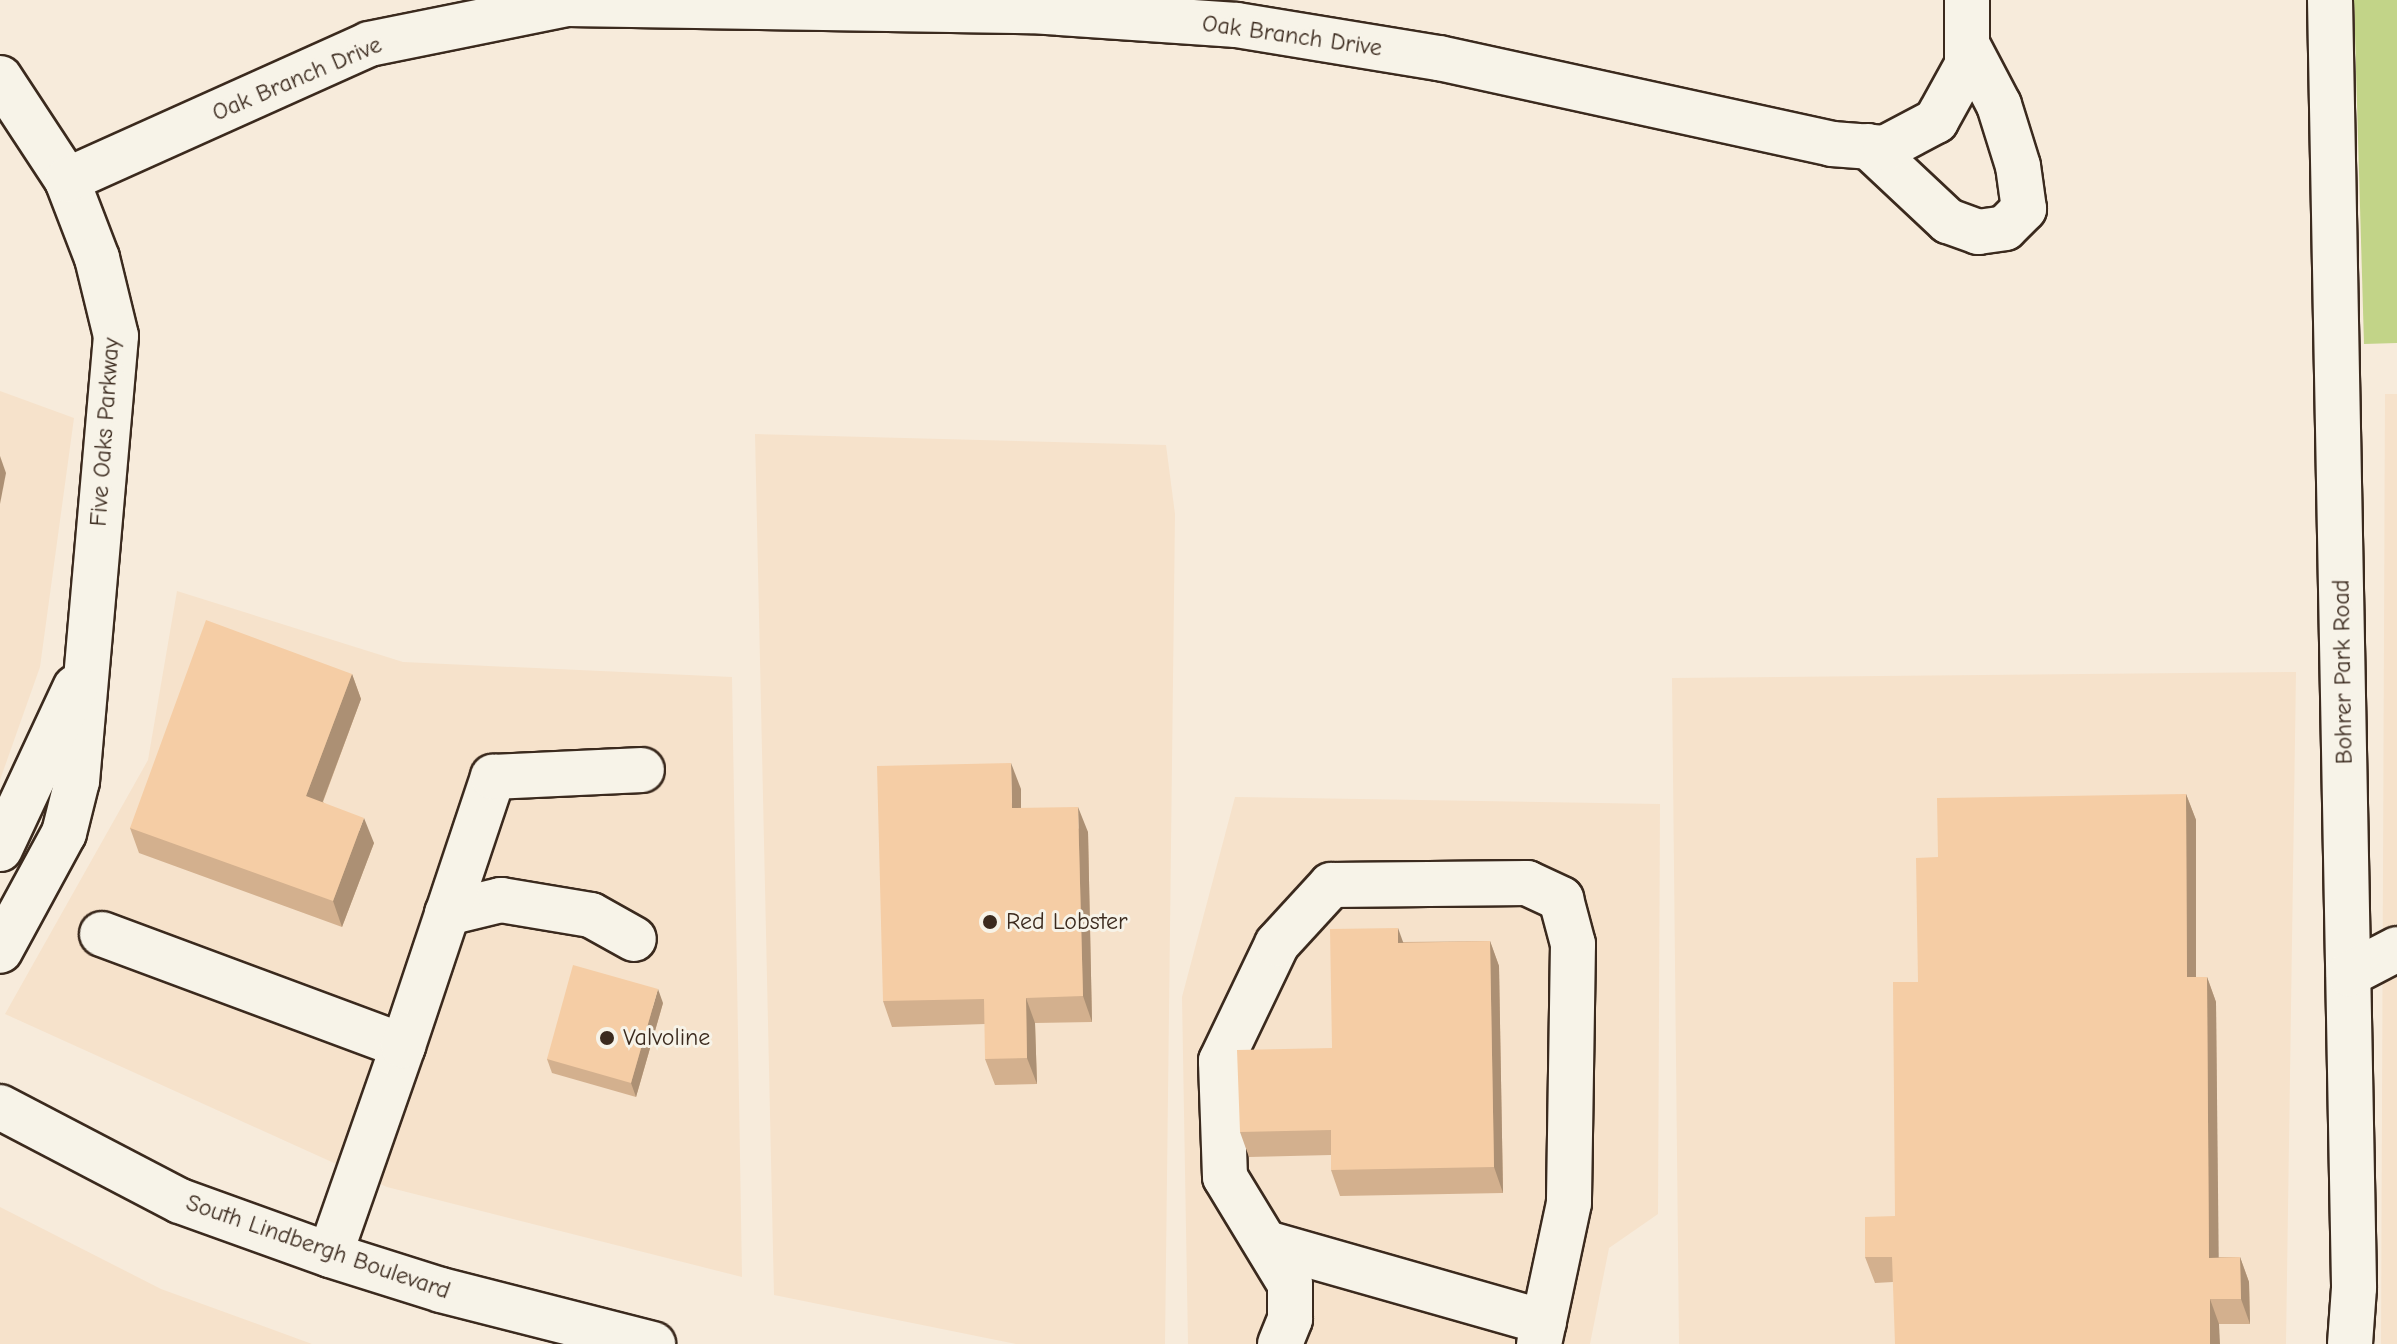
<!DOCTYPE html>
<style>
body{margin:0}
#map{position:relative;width:2397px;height:1344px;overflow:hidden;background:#f7ebdb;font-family:"Comic Neue",sans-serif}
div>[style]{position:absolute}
.built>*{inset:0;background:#f6e2cb}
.green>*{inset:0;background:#c2d488}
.roads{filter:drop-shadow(2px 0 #3b2a1e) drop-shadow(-2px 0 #3b2a1e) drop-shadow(0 2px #3b2a1e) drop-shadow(0 -2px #3b2a1e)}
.minor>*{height:44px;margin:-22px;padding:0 22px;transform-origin:22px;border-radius:22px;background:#f7f3e8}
.major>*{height:44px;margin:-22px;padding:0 22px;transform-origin:22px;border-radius:22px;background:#f7f3e8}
.wall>*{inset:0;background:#d3b08e}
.shaded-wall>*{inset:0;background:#ac9074}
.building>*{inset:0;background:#f5cda5}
.dots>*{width:22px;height:22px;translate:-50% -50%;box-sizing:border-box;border:4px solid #f7f3e8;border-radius:50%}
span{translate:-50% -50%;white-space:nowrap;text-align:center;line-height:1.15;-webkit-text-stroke:6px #f7f3e8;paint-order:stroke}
.street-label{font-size:24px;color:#3b2a1e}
.poi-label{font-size:24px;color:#3b2a1e}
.left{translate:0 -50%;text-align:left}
</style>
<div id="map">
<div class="built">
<i style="clip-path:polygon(0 391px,74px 418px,40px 667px,0 780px)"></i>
<i style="clip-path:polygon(2385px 394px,2397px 394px,2397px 1344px,2381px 1344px)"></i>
<i style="clip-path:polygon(755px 434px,1166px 445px,1175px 514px,1165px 1344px,1016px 1344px,774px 1295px)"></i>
<i style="clip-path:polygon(177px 591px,403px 662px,732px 677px,742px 1277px,387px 1187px,5px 1014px,148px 760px)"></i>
<i style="clip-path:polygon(2296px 672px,2286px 1344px,1679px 1344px,1672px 678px)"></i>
<i style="clip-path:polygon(1235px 797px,1660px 804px,1658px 1214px,1609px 1248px,1590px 1344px,1188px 1344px,1182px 997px)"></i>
<i style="clip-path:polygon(0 1207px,161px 1289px,312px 1344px,0 1344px)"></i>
</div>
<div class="green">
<i style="clip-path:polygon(2354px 0,2397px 0,2397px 343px,2364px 344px)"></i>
</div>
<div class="roads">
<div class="minor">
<i style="left:2330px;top:0;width:1288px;rotate:88.93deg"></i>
<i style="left:2354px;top:1288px;width:56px;rotate:94.1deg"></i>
<i style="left:0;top:78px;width:122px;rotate:56.7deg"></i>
<i style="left:67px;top:180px;width:84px;rotate:69deg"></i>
<i style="left:97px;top:258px;width:80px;rotate:76.3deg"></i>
<i style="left:116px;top:336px;width:447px;rotate:95deg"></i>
<i style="left:77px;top:781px;width:54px;rotate:104deg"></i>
<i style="left:64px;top:833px;width:134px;rotate:118.5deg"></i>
<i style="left:1868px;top:146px;width:110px;rotate:43.2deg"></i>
<i style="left:1948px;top:221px;width:32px;rotate:20deg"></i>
<i style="left:1978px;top:232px;width:27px;rotate:-8deg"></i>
<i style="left:2005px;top:228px;width:27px;rotate:-45deg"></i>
<i style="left:2024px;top:209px;width:43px;rotate:-97.9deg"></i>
<i style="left:2018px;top:166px;width:64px;rotate:-107.3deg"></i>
<i style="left:1999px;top:105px;width:69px;rotate:-117.7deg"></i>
<i style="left:67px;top:180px;width:331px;rotate:-24.2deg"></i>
<i style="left:369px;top:44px;width:203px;rotate:-11.4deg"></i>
<i style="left:568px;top:4px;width:463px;rotate:0.9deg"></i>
<i style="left:1031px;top:11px;width:206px;rotate:3.9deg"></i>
<i style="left:1237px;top:25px;width:205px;rotate:9.3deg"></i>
<i style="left:1439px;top:58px;width:402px;rotate:12.3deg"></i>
<i style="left:1832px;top:144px;width:53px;rotate:4.3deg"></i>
<i style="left:1885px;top:148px;width:58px;rotate:-27.9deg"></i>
<i style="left:1936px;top:121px;width:64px;rotate:-61deg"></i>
<i style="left:1967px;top:65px;width:65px;rotate:-90deg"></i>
<i style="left:0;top:849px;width:178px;rotate:-65deg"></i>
<i style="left:447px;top:913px;width:56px;rotate:-13.5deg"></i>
<i style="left:501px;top:900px;width:91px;rotate:9.5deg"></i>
<i style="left:591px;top:915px;width:49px;rotate:29.2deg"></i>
<i style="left:102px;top:934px;width:321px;rotate:20.4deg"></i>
<i style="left:403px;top:1046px;width:221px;rotate:109.3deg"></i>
<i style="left:2349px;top:974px;width:54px;rotate:-27.5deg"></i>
<i style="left:403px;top:1046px;width:284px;rotate:-71.5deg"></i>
<i style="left:493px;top:777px;width:149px;rotate:-2.7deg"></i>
<i style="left:1266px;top:1243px;width:289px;rotate:15.9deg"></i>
<i style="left:1280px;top:1344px;width:27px;rotate:-68deg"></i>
<i style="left:1290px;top:1319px;width:35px;rotate:-90deg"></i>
<i style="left:1290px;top:1284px;width:125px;rotate:-121.3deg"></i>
<i style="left:1225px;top:1177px;width:116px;rotate:-92deg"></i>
<i style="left:1221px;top:1061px;width:130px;rotate:-64.4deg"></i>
<i style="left:1277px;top:944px;width:80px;rotate:-47.5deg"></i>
<i style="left:1331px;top:885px;width:196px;rotate:-0.6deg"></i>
<i style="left:1527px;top:883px;width:38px;rotate:25deg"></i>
<i style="left:1561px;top:899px;width:47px;rotate:75.1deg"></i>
<i style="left:1573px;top:944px;width:259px;rotate:90.9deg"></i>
<i style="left:1569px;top:1203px;width:144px;rotate:102deg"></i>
</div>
<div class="major">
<i style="left:0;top:1107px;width:203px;rotate:27.6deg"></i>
<i style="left:180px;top:1201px;width:159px;rotate:19.8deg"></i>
<i style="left:330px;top:1255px;width:116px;rotate:17.5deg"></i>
<i style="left:441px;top:1290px;width:219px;rotate:14.3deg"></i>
</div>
</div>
<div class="wall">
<i style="clip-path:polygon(352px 674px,361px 699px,323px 802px,374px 843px,342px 927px,139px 853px,130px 828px)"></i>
<i style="clip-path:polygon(1021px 789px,1021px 808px,1088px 832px,1092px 1022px,1035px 1023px,1037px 1084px,995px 1085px,985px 1059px,985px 1024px,892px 1027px,883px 1001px)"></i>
<i style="clip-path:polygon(2186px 794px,2196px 820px,2196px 977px,2207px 977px,2216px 1002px,2218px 1257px,2240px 1257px,2249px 1282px,2250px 1324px,2219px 1324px,1893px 1282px,1875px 1283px,1865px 1257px,1895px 1216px,1918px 982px,1938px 857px)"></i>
<i style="clip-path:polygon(1490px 941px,1499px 966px,1503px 1193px,1340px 1196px,1331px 1170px,1331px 1155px,1249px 1157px,1240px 1132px,1332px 1048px,1403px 942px)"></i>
<i style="clip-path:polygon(663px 1003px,636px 1097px,552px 1073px,547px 1059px)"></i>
</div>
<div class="shaded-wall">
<i style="clip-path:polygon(0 456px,6px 473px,0 504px)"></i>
<i style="clip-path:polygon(352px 674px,361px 699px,315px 822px,306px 796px)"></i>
<i style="clip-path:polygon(1011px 763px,1021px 789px,1021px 833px,1012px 808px)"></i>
<i style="clip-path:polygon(2186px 794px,2196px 820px,2196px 1002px,2187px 977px)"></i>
<i style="clip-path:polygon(1078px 807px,1088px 832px,1092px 1022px,1083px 996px)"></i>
<i style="clip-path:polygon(364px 818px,374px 843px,342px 927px,333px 901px)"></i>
<i style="clip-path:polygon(1398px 928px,1407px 953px,1398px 943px)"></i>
<i style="clip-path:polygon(1490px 941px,1499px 966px,1503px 1193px,1494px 1167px)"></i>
<i style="clip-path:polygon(2207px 977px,2216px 1002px,2219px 1283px,2209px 1258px)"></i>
<i style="clip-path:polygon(658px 989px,663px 1003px,636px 1097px,631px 1083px)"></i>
<i style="clip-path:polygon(1026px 998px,1035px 1023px,1037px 1084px,1027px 1058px)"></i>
<i style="clip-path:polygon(2240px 1257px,2249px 1282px,2250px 1324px,2241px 1299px)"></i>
<i style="clip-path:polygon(2210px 1299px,2219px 1324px,2220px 1344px,2210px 1344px)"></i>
</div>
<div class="building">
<i style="clip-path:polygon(206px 620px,352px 674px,306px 796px,364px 818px,333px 901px,130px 828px)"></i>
<i style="clip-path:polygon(1011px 763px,1012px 808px,1078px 807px,1083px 996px,1026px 998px,1027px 1058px,985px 1059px,984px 999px,883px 1001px,877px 766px)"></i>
<i style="clip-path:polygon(2186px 794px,2187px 977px,2207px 977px,2209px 1258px,2240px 1257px,2241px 1299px,2210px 1299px,2210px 1344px,1895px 1344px,1892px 1257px,1865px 1257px,1865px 1217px,1895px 1216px,1893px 982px,1918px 982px,1916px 858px,1938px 857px,1937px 798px)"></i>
<i style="clip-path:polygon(1398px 928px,1398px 943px,1490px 941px,1494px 1167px,1331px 1170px,1331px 1130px,1240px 1132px,1237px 1050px,1332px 1048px,1330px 929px)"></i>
<i style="clip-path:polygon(573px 965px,658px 989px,631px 1083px,547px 1059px)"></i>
</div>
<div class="dots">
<i style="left:990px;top:922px;background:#3b2a1e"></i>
<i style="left:607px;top:1038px;background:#3b2a1e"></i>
</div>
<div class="street-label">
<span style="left:1292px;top:36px;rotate:8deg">Oak Branch Drive</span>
<span style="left:297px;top:79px;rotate:-23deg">Oak Branch Drive</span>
<span style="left:105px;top:432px;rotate:-86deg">Five Oaks Parkway</span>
<span style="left:2343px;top:672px;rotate:-91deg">Bohrer Park Road</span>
<span style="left:318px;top:1247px;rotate:19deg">South Lindbergh Boulevard</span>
</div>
<div class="poi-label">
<span class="left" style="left:1006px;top:922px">Red Lobster</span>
<span class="left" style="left:623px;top:1038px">Valvoline</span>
</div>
</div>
